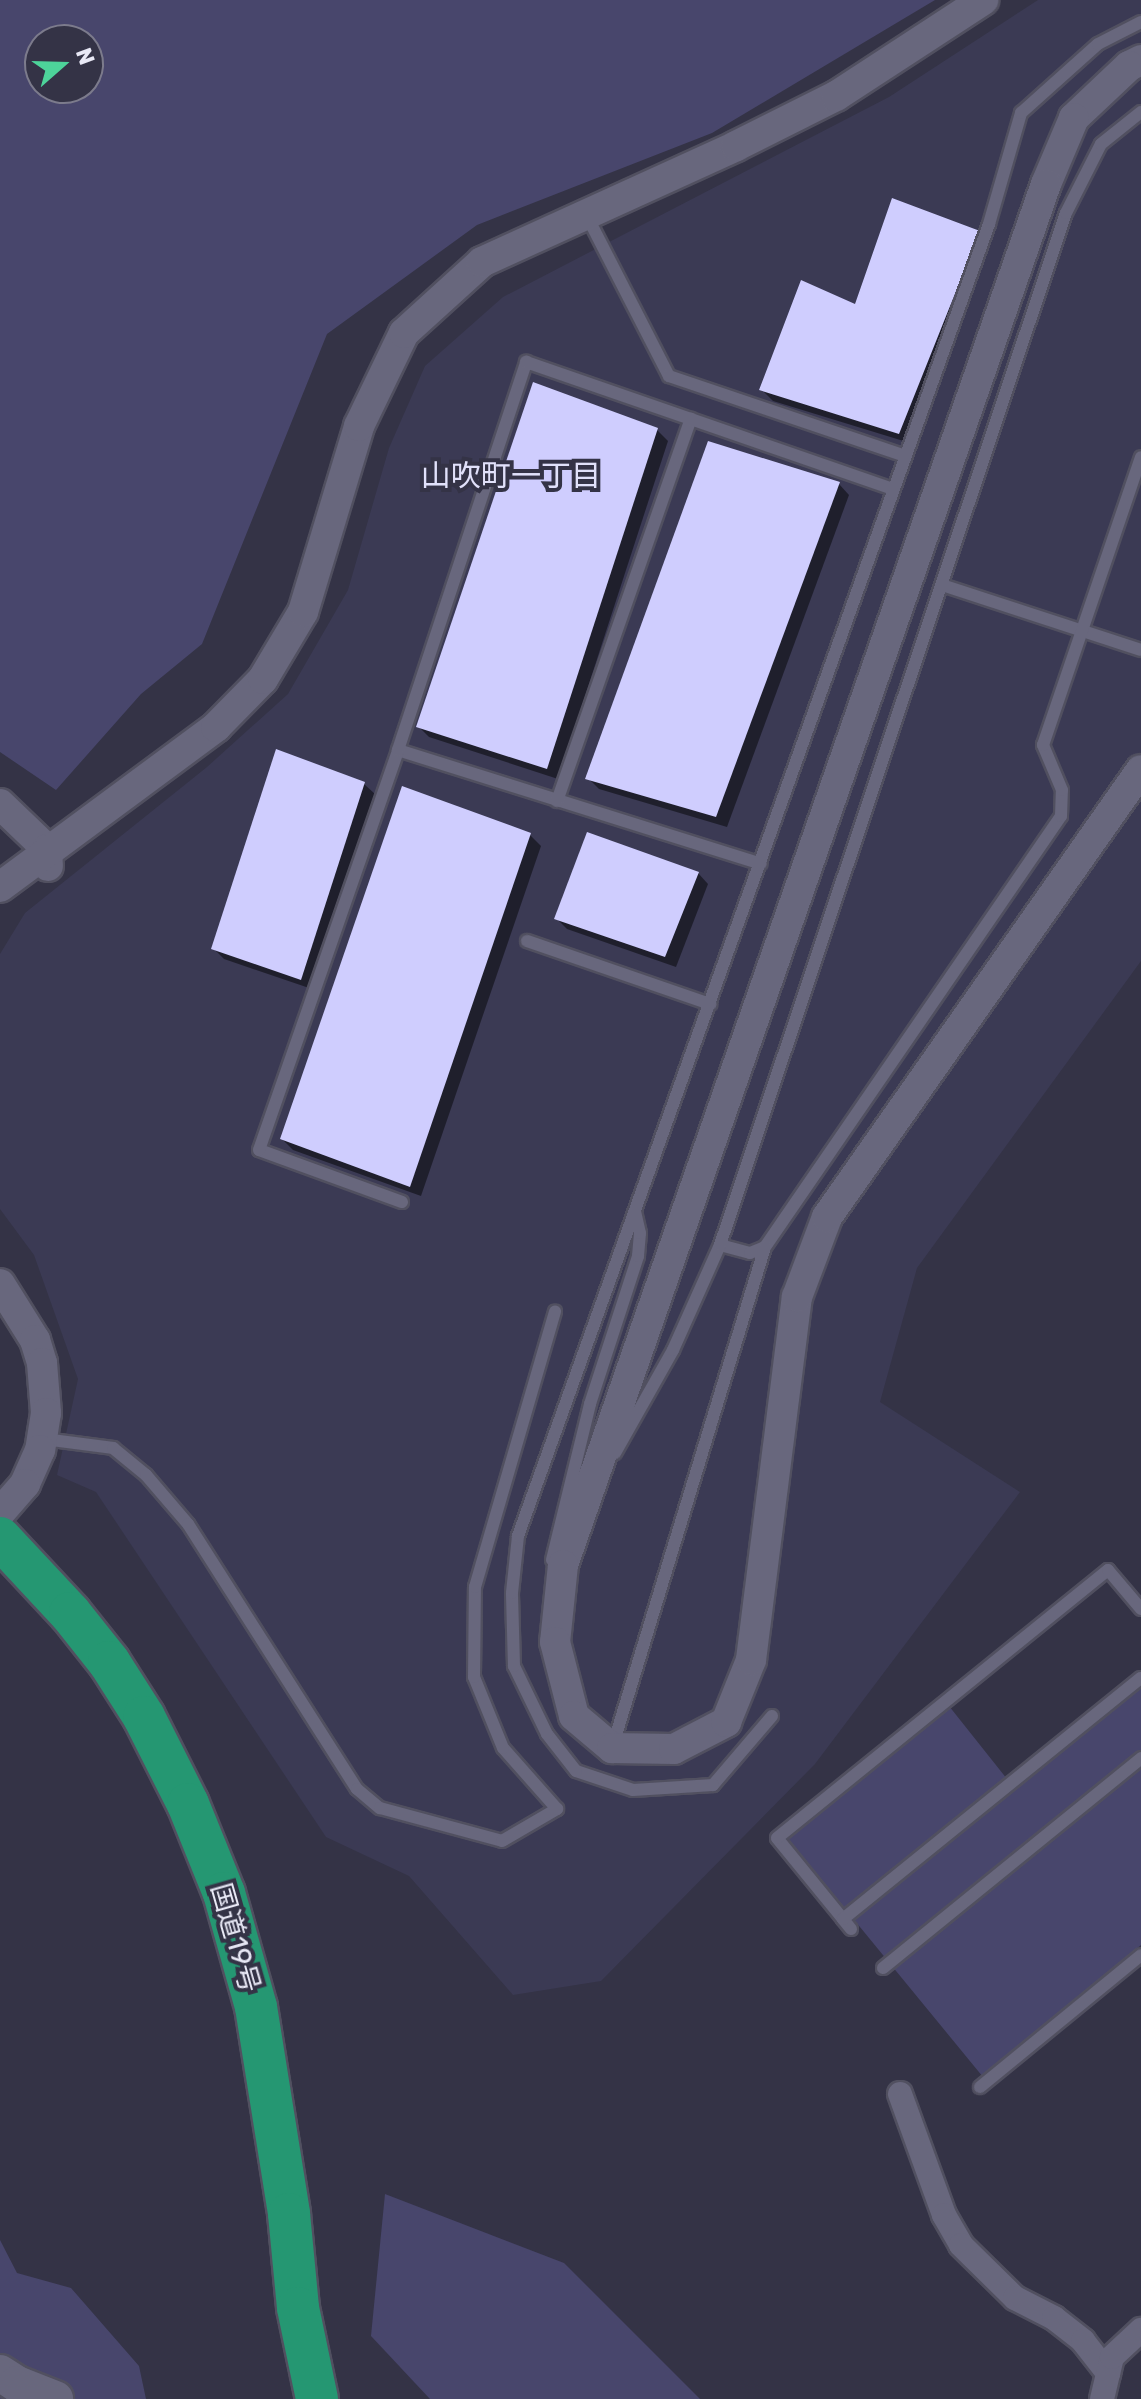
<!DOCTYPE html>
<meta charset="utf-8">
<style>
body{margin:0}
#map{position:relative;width:1141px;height:2399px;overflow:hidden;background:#343346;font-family:Rubik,"Noto Sans JP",sans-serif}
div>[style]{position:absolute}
.built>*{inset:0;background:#3b3a54}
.green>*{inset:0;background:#48466c}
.shadow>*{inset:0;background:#0007}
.building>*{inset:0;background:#cfcdfe}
.roads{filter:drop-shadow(2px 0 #515060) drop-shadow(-2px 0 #515060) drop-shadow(0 2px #515060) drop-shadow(0 -2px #515060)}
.service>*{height:12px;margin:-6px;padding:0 6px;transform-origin:6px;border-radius:6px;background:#68677d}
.minor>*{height:24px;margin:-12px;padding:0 12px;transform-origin:12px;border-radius:12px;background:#68677d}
.tertiary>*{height:30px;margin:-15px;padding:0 15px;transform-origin:15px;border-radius:15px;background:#68677d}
.secondary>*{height:36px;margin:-18px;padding:0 18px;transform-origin:18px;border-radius:18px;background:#68677d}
.trunk>*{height:42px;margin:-21px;padding:0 21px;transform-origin:21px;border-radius:21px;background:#259772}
span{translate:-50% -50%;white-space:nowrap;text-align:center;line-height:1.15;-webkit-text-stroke:8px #343346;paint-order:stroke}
.street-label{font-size:28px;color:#e8e8f5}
.neighbourhood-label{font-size:30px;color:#e1e1fa}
.north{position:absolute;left:24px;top:24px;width:80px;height:80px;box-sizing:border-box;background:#343346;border:2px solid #7c7b8c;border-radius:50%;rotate:70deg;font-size:22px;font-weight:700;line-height:32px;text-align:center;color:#e8e8f5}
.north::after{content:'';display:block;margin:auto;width:28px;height:36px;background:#4dd39a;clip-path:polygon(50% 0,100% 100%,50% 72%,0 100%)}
</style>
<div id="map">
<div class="built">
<i style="clip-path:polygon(1038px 0,1141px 0,1141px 961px,917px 1268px,880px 1402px,1020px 1492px,815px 1764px,601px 1981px,513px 1995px,409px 1876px,326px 1837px,96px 1492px,57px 1475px,78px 1379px,34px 1255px,0 1209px,0 954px,25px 913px,207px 767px,288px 694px,348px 590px,389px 448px,425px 366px,503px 297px,889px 97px)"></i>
</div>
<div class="green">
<i style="clip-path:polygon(evenodd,0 0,935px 0,712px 133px,477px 225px,327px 334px,202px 644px,141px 694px,56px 790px,0 752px,0 0,40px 40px,88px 40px,88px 88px,40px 88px,40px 40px)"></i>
<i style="clip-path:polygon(1141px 1687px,1141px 1945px,983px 2077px,787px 1838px,949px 1706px,1015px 1789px)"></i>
<i style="clip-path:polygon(385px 2194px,564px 2263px,700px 2399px,430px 2399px,371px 2336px)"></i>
<i style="clip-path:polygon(0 2240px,17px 2273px,71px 2288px,139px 2366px,146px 2399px,0 2399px)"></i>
</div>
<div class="shadow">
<i style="clip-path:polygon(979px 233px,990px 244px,910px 443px,773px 401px,762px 390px)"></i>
<i style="clip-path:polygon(657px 430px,668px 441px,558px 779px,429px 737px,418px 726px)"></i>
<i style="clip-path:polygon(839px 484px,849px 495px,727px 827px,599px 789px,588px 778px)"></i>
<i style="clip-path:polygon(364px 784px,375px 794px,312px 989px,224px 959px,213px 948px)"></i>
<i style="clip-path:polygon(530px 835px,541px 846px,421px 1196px,293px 1150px,282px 1139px)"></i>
<i style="clip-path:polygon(698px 873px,708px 884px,676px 967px,567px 929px,556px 918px)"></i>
</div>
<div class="building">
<i style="clip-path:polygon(892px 198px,980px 231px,899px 434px,759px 390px,801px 280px,855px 304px)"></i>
<i style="clip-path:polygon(533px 382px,658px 428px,547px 769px,416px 727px)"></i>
<i style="clip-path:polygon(708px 441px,840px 482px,716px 817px,585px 779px)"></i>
<i style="clip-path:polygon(276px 749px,365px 782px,301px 980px,211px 949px)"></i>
<i style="clip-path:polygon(402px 786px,531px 833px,410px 1187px,280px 1139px)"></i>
<i style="clip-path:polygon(587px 832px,699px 872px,665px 957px,554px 919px)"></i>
</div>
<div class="roads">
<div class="service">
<i style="left:586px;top:214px;width:182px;rotate:62.9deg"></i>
<i style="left:669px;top:376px;width:249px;rotate:18.7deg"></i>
<i style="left:942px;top:585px;width:209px;rotate:18.1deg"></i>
<i style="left:398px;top:750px;width:380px;rotate:17.4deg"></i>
<i style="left:557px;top:801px;width:405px;rotate:-70.7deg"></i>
<i style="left:527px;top:941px;width:194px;rotate:19deg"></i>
<i style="left:402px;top:1202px;width:152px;rotate:-160deg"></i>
<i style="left:259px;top:1150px;width:423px;rotate:-70.8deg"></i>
<i style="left:398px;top:750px;width:409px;rotate:-71.7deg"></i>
<i style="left:526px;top:362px;width:388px;rotate:19.1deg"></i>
<i style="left:720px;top:1245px;width:31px;rotate:15deg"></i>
<i style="left:750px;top:1253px;width:16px;rotate:-22deg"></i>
<i style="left:765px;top:1247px;width:523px;rotate:-55.52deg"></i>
<i style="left:1061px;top:816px;width:26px;rotate:-88deg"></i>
<i style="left:1062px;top:790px;width:49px;rotate:-112.9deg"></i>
<i style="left:1043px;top:745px;width:304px;rotate:-71.2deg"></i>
<i style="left:44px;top:1439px;width:70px;rotate:7.4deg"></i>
<i style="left:113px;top:1448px;width:43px;rotate:39.3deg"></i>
<i style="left:146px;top:1475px;width:65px;rotate:49.4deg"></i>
<i style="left:188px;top:1524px;width:314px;rotate:57.5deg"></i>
<i style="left:357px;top:1789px;width:30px;rotate:40deg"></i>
<i style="left:380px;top:1808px;width:126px;rotate:15.1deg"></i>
<i style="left:502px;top:1841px;width:64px;rotate:-30.2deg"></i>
<i style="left:557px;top:1809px;width:81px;rotate:-131.5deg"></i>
<i style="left:503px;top:1748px;width:77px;rotate:-112.2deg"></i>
<i style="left:474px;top:1677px;width:90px;rotate:-89.4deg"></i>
<i style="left:475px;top:1587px;width:287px;rotate:-73.8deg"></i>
<i style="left:615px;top:1453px;width:118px;rotate:-60.6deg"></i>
<i style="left:673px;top:1350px;width:115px;rotate:-65.9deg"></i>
<i style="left:720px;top:1245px;width:1088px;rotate:-71.47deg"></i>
<i style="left:1066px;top:213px;width:77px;rotate:-63.1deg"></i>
<i style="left:1101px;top:144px;width:51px;rotate:-38.7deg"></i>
<i style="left:552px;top:1560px;width:161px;rotate:-76.3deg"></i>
<i style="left:590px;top:1404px;width:156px;rotate:-72deg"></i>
<i style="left:638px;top:1256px;width:23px;rotate:-85deg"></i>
<i style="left:640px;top:1233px;width:22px;rotate:-103deg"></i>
<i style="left:772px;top:1716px;width:91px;rotate:130.5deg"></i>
<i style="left:713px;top:1785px;width:80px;rotate:176.4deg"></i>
<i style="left:633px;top:1790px;width:60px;rotate:-161.6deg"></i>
<i style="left:576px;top:1771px;width:47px;rotate:-128.1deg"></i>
<i style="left:547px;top:1734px;width:76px;rotate:-115.9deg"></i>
<i style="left:514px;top:1666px;width:73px;rotate:-91.6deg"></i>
<i style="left:512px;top:1593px;width:57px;rotate:-84deg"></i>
<i style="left:518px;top:1536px;width:1394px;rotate:-70.25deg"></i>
<i style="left:989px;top:224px;width:116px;rotate:-73.9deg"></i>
<i style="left:1021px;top:113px;width:103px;rotate:-41.9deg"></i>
<i style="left:1098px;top:44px;width:48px;rotate:-27.1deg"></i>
<i style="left:612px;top:1748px;width:524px;rotate:-73.02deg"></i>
<i style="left:843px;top:1919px;width:104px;rotate:-129.2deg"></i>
<i style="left:777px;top:1838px;width:426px;rotate:-39deg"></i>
<i style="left:1108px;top:1570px;width:51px;rotate:49.8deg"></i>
<i style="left:851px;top:1929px;width:13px;rotate:-129deg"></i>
<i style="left:843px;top:1919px;width:383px;rotate:-39deg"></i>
<i style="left:883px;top:1968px;width:333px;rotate:-39.1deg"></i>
<i style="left:980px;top:2087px;width:208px;rotate:-39.3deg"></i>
</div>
<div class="minor">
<i style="left:900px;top:2094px;width:129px;rotate:70deg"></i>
<i style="left:944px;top:2215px;width:34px;rotate:60deg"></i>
<i style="left:961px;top:2245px;width:76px;rotate:44.5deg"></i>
<i style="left:1015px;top:2298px;width:44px;rotate:27.1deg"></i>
<i style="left:1054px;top:2318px;width:37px;rotate:38deg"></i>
<i style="left:1083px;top:2341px;width:41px;rotate:52deg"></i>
<i style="left:1102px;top:2399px;width:43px;rotate:-76.6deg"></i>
<i style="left:1112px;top:2357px;width:40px;rotate:-43deg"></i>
</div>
<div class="tertiary">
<i style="left:1141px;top:60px;width:13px;rotate:153deg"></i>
<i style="left:1129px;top:66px;width:76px;rotate:136.6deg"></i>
<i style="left:1074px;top:118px;width:72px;rotate:113deg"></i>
<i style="left:1046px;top:184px;width:1463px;rotate:109.28deg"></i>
<i style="left:563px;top:1565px;width:77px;rotate:95.9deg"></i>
<i style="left:555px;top:1642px;width:76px;rotate:75.6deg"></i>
<i style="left:574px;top:1716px;width:50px;rotate:40.1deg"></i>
<i style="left:612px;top:1748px;width:62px;rotate:0.9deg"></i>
<i style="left:674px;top:1749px;width:59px;rotate:-27.4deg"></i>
<i style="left:726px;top:1722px;width:67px;rotate:-68deg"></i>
<i style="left:751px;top:1660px;width:366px;rotate:-82.8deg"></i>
<i style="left:797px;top:1297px;width:85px;rotate:-69.4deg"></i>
<i style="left:827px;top:1217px;width:546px;rotate:-54.91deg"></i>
<i style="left:0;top:804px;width:65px;rotate:43.8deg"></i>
<i style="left:47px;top:849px;width:17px;rotate:87deg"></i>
<i style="left:0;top:887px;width:269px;rotate:-36.5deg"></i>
<i style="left:216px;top:727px;width:67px;rotate:-45.6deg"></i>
<i style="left:263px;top:679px;width:78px;rotate:-59.2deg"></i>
<i style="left:303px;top:612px;width:194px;rotate:-73.2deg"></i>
<i style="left:359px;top:426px;width:103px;rotate:-64.2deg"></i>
<i style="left:404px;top:333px;width:105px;rotate:-42.3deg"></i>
<i style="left:482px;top:262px;width:279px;rotate:-24.5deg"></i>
<i style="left:736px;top:146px;width:112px;rotate:-26.6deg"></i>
<i style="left:836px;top:96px;width:176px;rotate:-33.1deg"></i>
<i style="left:0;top:1284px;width:66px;rotate:58deg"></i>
<i style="left:35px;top:1340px;width:24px;rotate:73deg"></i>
<i style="left:42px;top:1363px;width:50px;rotate:85.4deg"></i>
<i style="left:46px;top:1413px;width:37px;rotate:99deg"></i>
<i style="left:40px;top:1450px;width:37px;rotate:114deg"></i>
<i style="left:25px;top:1484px;width:38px;rotate:131deg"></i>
</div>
<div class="secondary">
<i style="left:0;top:2373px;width:20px;rotate:33deg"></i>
<i style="left:17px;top:2384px;width:41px;rotate:21.5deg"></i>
</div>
<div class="trunk">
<i style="left:0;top:1538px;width:103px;rotate:47deg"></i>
<i style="left:70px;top:1613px;width:63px;rotate:51.5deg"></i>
<i style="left:109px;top:1662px;width:65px;rotate:57.5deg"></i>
<i style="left:144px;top:1717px;width:97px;rotate:63.2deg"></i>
<i style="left:188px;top:1804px;width:96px;rotate:68deg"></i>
<i style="left:224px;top:1893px;width:118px;rotate:74.3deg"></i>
<i style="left:256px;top:2007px;width:210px;rotate:80.9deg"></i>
<i style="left:289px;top:2214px;width:94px;rotate:84.5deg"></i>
<i style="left:298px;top:2308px;width:93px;rotate:78.2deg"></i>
</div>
</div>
<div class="street-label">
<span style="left:235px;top:1938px;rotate:74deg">国道19号</span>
</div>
<div class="neighbourhood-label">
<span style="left:511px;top:476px">山吹町一丁目</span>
</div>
<div class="north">N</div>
</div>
